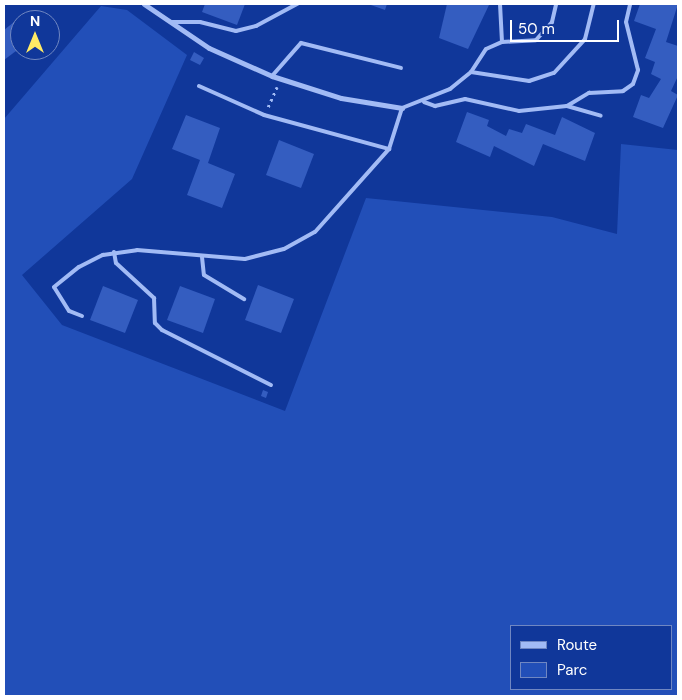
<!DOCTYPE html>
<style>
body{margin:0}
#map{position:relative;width:682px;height:700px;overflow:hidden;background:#10379a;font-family:"DM Sans",sans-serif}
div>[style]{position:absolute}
.green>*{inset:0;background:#224fb8}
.building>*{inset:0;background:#345dc0}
.path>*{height:2.5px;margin-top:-1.25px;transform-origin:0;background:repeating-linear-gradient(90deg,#a2bbf5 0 2.5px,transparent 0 6.5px)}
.service>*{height:4px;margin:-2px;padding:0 2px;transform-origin:2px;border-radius:2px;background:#a2bbf5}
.minor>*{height:5px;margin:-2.5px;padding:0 2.5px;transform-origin:2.5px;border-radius:2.5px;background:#a2bbf5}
span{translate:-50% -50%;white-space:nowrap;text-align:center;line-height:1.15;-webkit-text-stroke:5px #10379a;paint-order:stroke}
.frame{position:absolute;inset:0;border:5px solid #fff;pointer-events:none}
.legend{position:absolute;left:510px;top:625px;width:162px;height:65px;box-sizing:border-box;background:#10379a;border:1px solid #7087c2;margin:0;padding:6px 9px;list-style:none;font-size:15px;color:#fff}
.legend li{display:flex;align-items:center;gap:10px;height:25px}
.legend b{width:25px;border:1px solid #7087c2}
.north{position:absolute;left:10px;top:10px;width:50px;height:50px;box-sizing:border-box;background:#10379a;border:1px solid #7087c2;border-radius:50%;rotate:0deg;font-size:14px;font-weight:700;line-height:20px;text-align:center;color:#fff}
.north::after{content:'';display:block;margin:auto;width:18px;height:22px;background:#ffea65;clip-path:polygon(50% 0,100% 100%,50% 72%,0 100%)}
.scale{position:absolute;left:510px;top:20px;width:109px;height:22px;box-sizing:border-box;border:2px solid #fff;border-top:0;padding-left:6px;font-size:15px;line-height:18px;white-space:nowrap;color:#fff;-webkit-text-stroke:4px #10379a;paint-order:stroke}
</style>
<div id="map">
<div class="green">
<i style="clip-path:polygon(evenodd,101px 6px,127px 10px,187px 55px,132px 179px,22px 275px,62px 325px,285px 411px,366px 198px,552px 217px,617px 234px,621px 144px,678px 150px,678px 696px,4px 696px,4px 119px,101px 6px,511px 626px,671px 626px,671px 689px,511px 689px,511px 626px)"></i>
</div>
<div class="building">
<i style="clip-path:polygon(205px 4px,245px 4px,237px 25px,202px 12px)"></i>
<i style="clip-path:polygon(368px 4px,387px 4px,385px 10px)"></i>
<i style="clip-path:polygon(447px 4px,489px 5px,468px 49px,439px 38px)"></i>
<i style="clip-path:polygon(640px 4px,678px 4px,666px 42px,678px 46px,678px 76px,671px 91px,678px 95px,663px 128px,633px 117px,641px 95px,649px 98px,661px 79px,651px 74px,655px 62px,645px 58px,656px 29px,634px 21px)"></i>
<i style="clip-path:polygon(14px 22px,20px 30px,20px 48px,4px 60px,4px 30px)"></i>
<i style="clip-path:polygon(194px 52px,204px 58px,200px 65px,190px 60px)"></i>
<i style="clip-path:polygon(467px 112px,489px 120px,487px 126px,506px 136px,509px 129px,522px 133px,526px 124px,555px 135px,562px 117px,595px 133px,585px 161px,543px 144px,534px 166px,494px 146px,490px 157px,456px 142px)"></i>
<i style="clip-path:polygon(186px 115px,220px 128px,208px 163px,235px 174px,222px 208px,187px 195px,200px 160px,172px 149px)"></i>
<i style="clip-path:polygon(279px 140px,314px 154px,301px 188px,266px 175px)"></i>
<i style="clip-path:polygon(258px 285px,294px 299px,281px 333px,245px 320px)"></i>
<i style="clip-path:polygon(103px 286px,138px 300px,125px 333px,90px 320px)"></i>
<i style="clip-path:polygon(180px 286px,215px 299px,203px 333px,167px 320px)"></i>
<i style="clip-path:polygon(263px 390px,268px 392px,266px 398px,261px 396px)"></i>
</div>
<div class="path">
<i style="left:268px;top:107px;width:22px;rotate:-66deg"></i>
</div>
<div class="service">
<i style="left:171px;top:22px;width:29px"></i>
<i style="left:200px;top:22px;width:37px;rotate:14deg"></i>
<i style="left:236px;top:31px;width:21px;rotate:-14deg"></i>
<i style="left:256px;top:26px;width:47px;rotate:-28.2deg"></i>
<i style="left:502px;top:42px;width:34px;rotate:-3deg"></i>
<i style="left:536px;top:40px;width:24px;rotate:-48deg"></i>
<i style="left:552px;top:22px;width:18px;rotate:-77deg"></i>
<i style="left:471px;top:72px;width:59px;rotate:8.8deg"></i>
<i style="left:529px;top:81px;width:26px;rotate:-18deg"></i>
<i style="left:554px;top:73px;width:46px;rotate:-47.6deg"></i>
<i style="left:585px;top:39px;width:36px;rotate:-76deg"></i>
<i style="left:272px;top:76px;width:44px;rotate:-48.7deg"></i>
<i style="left:301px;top:43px;width:103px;rotate:14deg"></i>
<i style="left:199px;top:86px;width:71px;rotate:24deg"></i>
<i style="left:264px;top:115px;width:130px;rotate:15.2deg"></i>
<i style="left:424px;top:102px;width:12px;rotate:20deg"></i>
<i style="left:435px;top:106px;width:31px;rotate:-13deg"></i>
<i style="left:465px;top:99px;width:55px;rotate:12.5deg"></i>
<i style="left:519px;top:111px;width:48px;rotate:-5.9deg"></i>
<i style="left:567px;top:106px;width:35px;rotate:16deg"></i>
<i style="left:567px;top:106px;width:26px;rotate:-31deg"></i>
<i style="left:589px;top:93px;width:34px;rotate:-3deg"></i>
<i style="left:623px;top:91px;width:12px;rotate:-35deg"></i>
<i style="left:633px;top:84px;width:15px;rotate:-70deg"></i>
<i style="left:638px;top:70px;width:49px;rotate:-104deg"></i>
<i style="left:626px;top:22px;width:18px;rotate:-77deg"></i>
<i style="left:114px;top:252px;width:11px;rotate:80deg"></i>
<i style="left:116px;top:263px;width:52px;rotate:42.6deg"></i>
<i style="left:154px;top:298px;width:25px;rotate:88deg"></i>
<i style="left:155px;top:323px;width:10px;rotate:45deg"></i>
<i style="left:162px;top:330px;width:122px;rotate:26.8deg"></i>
<i style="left:202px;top:257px;width:18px;rotate:84deg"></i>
<i style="left:204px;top:275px;width:47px;rotate:31deg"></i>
<i style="left:82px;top:316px;width:14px;rotate:-159deg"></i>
<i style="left:69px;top:311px;width:28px;rotate:-122deg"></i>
<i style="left:54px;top:287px;width:32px;rotate:-39deg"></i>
<i style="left:79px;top:267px;width:27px;rotate:-27deg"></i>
<i style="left:103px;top:255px;width:34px;rotate:-8deg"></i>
<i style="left:137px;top:250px;width:108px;rotate:4.8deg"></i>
<i style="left:245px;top:259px;width:40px;rotate:-14.4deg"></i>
<i style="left:284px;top:249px;width:35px;rotate:-29deg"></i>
<i style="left:315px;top:232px;width:111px;rotate:-48.3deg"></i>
<i style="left:389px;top:149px;width:43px;rotate:-72.4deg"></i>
<i style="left:402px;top:108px;width:52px;rotate:-21.6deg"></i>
<i style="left:450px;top:89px;width:27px;rotate:-39deg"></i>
<i style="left:471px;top:72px;width:27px;rotate:-57deg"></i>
<i style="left:486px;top:49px;width:17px;rotate:-24deg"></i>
<i style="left:502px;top:42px;width:38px;rotate:-93deg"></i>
</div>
<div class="minor">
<i style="left:144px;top:4px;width:78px;rotate:34.1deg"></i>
<i style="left:209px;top:48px;width:69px;rotate:24deg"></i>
<i style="left:272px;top:76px;width:72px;rotate:17.7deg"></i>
<i style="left:341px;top:98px;width:62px;rotate:9.3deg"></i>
</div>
<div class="frame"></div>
<ul class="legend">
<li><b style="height:6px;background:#a2bbf5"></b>Route</li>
<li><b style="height:14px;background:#224fb8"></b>Parc</li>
</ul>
<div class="north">N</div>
<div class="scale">50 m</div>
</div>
